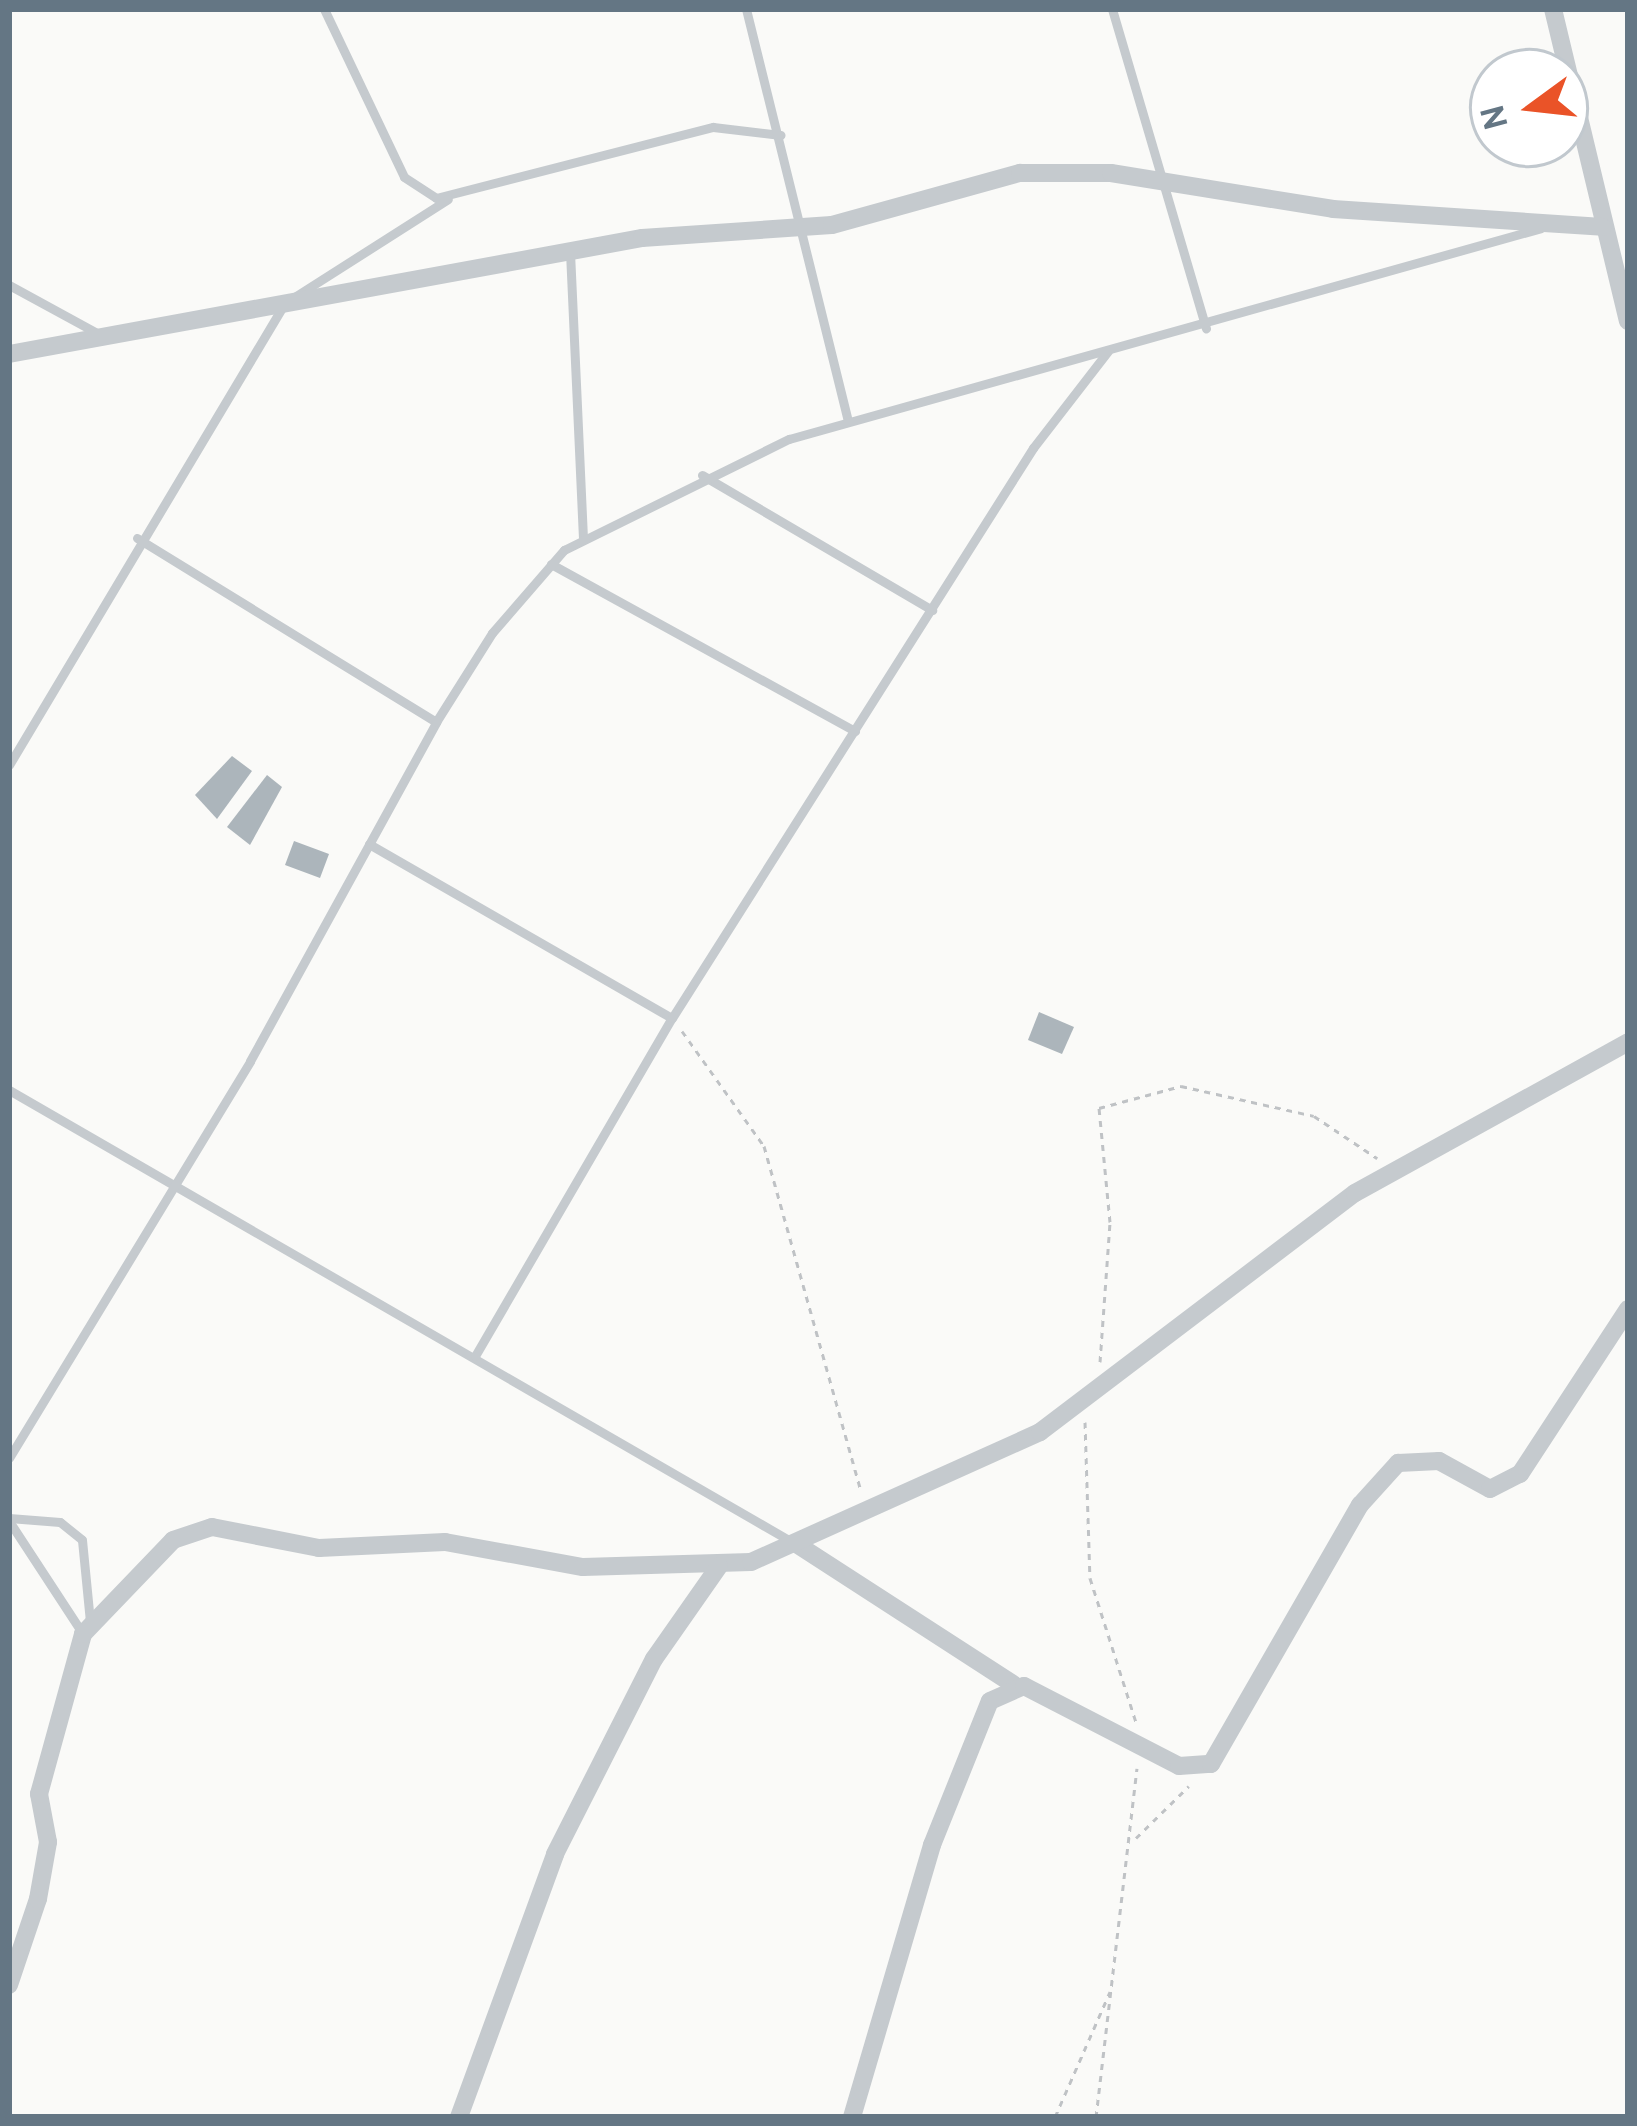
<!DOCTYPE html>
<style>
body{margin:0}
#map{position:relative;width:1637px;height:2126px;overflow:hidden;background:#fafaf8;font-family:Overpass,sans-serif}
div>[style]{position:absolute}
.building>*{inset:0;background:#acb5bb}
.path>*{height:3px;margin-top:-1.5px;transform-origin:0;background:repeating-linear-gradient(90deg,#bfc2c5 0 6px,transparent 0 12px)}
.lane>*{height:9px;margin:-4.5px;padding:0 4.5px;transform-origin:4.5px;border-radius:4.5px;background:#c5cace}
.street>*{height:18px;margin:-9px;padding:0 9px;transform-origin:9px;border-radius:9px;background:#c5cace}
span{translate:-50% -50%;white-space:nowrap;text-align:center;line-height:1.15;-webkit-text-stroke:12px #fff;paint-order:stroke}
.frame{position:absolute;inset:0;border:12px solid #647684;pointer-events:none}
.north{position:absolute;left:1469px;top:48px;width:120px;height:120px;box-sizing:border-box;background:#fff;border:3px solid #c1c8ce;border-radius:50%;rotate:255deg;font-size:33px;font-weight:700;line-height:48px;text-align:center;color:#647684}
.north::after{content:'';display:block;margin:auto;width:42px;height:54px;background:#ea5328;clip-path:polygon(50% 0,100% 100%,50% 72%,0 100%)}
</style>
<div id="map">
<div class="building">
<i style="clip-path:polygon(232px 756px,252px 771px,217px 819px,195px 795px)"></i>
<i style="clip-path:polygon(267px 775px,282px 787px,250px 845px,227px 827px)"></i>
<i style="clip-path:polygon(294px 841px,329px 854px,320px 878px,285px 865px)"></i>
<i style="clip-path:polygon(1039px 1012px,1074px 1027px,1062px 1054px,1028px 1040px)"></i>
</div>
<div class="path">
<i style="left:682px;top:1031px;width:141px;rotate:54.5deg"></i>
<i style="left:764px;top:1146px;width:358px;rotate:74.3deg"></i>
<i style="left:1100px;top:1362px;width:140px;rotate:-85.9deg"></i>
<i style="left:1110px;top:1222px;width:115px;rotate:-95.5deg"></i>
<i style="left:1099px;top:1108px;width:85px;rotate:-15deg"></i>
<i style="left:1181px;top:1086px;width:136px;rotate:12.7deg"></i>
<i style="left:1314px;top:1116px;width:76px;rotate:33.7deg"></i>
<i style="left:1085px;top:1422px;width:156px;rotate:88.2deg"></i>
<i style="left:1090px;top:1578px;width:151px;rotate:72.3deg"></i>
<i style="left:1136px;top:1838px;width:74px;rotate:-44.5deg"></i>
<i style="left:1055px;top:2117px;width:137px;rotate:-66.3deg"></i>
<i style="left:1096px;top:2117px;width:351px;rotate:-83.3deg"></i>
</div>
<div class="lane">
<i style="left:324px;top:9px;width:186px;rotate:64.5deg"></i>
<i style="left:404px;top:177px;width:38px;rotate:33deg"></i>
<i style="left:436px;top:198px;width:286px;rotate:-14.4deg"></i>
<i style="left:713px;top:127px;width:68px;rotate:6.7deg"></i>
<i style="left:746px;top:9px;width:424px;rotate:76.1deg"></i>
<i style="left:1112px;top:9px;width:333px;rotate:73.6deg"></i>
<i style="left:570px;top:252px;width:285px;rotate:87.4deg"></i>
<i style="left:9px;top:285px;width:100px;rotate:28.6deg"></i>
<i style="left:296px;top:296px;width:180px;rotate:-32.5deg"></i>
<i style="left:702px;top:475px;width:267px;rotate:30.4deg"></i>
<i style="left:137px;top:538px;width:351px;rotate:31.6deg"></i>
<i style="left:551px;top:564px;width:347px;rotate:28.8deg"></i>
<i style="left:9px;top:765px;width:535px;rotate:-59.16deg"></i>
<i style="left:369px;top:844px;width:349px;rotate:29.9deg"></i>
<i style="left:9px;top:1090px;width:906px;rotate:29.99deg"></i>
<i style="left:475px;top:1356px;width:391px;rotate:-59.8deg"></i>
<i style="left:672px;top:1018px;width:675px;rotate:-57.65deg"></i>
<i style="left:1033px;top:448px;width:123px;rotate:-52.3deg"></i>
<i style="left:9px;top:1458px;width:464px;rotate:-58.7deg"></i>
<i style="left:250px;top:1061px;width:387px;rotate:-61.2deg"></i>
<i style="left:436px;top:722px;width:105px;rotate:-57.8deg"></i>
<i style="left:492px;top:633px;width:110px;rotate:-49.1deg"></i>
<i style="left:564px;top:550px;width:251px;rotate:-26.3deg"></i>
<i style="left:789px;top:439px;width:781px;rotate:-15.67deg"></i>
<i style="left:9px;top:1518px;width:51px;rotate:4.5deg"></i>
<i style="left:60px;top:1522px;width:28px;rotate:39deg"></i>
<i style="left:82px;top:1540px;width:81px;rotate:84.4deg"></i>
<i style="left:9px;top:1521px;width:135px;rotate:56.8deg"></i>
</div>
<div class="street">
<i style="left:1553px;top:9px;width:321px;rotate:76.5deg"></i>
<i style="left:9px;top:354px;width:644px;rotate:-10.38deg"></i>
<i style="left:642px;top:238px;width:190px;rotate:-3.9deg"></i>
<i style="left:832px;top:225px;width:195px;rotate:-15.5deg"></i>
<i style="left:1020px;top:173px;width:91px"></i>
<i style="left:1111px;top:173px;width:225px;rotate:9.2deg"></i>
<i style="left:1333px;top:209px;width:270px;rotate:3.8deg"></i>
<i style="left:798px;top:1545px;width:257px;rotate:32.9deg"></i>
<i style="left:9px;top:1985px;width:91px;rotate:-71.4deg"></i>
<i style="left:38px;top:1899px;width:58px;rotate:-80deg"></i>
<i style="left:48px;top:1842px;width:49px;rotate:-100.6deg"></i>
<i style="left:39px;top:1794px;width:166px;rotate:-74.6deg"></i>
<i style="left:83px;top:1634px;width:130px;rotate:-46.2deg"></i>
<i style="left:173px;top:1540px;width:41px;rotate:-18.4deg"></i>
<i style="left:212px;top:1527px;width:109px;rotate:11.1deg"></i>
<i style="left:319px;top:1548px;width:126px;rotate:-2.7deg"></i>
<i style="left:445px;top:1542px;width:140px;rotate:10.3deg"></i>
<i style="left:583px;top:1567px;width:168px;rotate:-1.7deg"></i>
<i style="left:751px;top:1562px;width:317px;rotate:-24.2deg"></i>
<i style="left:1040px;top:1432px;width:395px;rotate:-37.2deg"></i>
<i style="left:1355px;top:1193px;width:312px;rotate:-28.9deg"></i>
<i style="left:459px;top:2117px;width:280px;rotate:-69.9deg"></i>
<i style="left:555px;top:1854px;width:219px;rotate:-63.1deg"></i>
<i style="left:654px;top:1659px;width:113px;rotate:-55deg"></i>
<i style="left:852px;top:2117px;width:284px;rotate:-73.6deg"></i>
<i style="left:932px;top:1845px;width:155px;rotate:-68.1deg"></i>
<i style="left:990px;top:1701px;width:37px;rotate:-24deg"></i>
<i style="left:1024px;top:1686px;width:174px;rotate:27.3deg"></i>
<i style="left:1179px;top:1766px;width:32px;rotate:-4deg"></i>
<i style="left:1211px;top:1764px;width:299px;rotate:-60.1deg"></i>
<i style="left:1360px;top:1505px;width:57px;rotate:-47.9deg"></i>
<i style="left:1398px;top:1463px;width:41px;rotate:-2.8deg"></i>
<i style="left:1439px;top:1461px;width:58px;rotate:28.8deg"></i>
<i style="left:1490px;top:1489px;width:34px;rotate:-27deg"></i>
<i style="left:1520px;top:1474px;width:197px;rotate:-56.8deg"></i>
</div>
<div class="frame"></div>
<div class="north">N</div>
</div>
